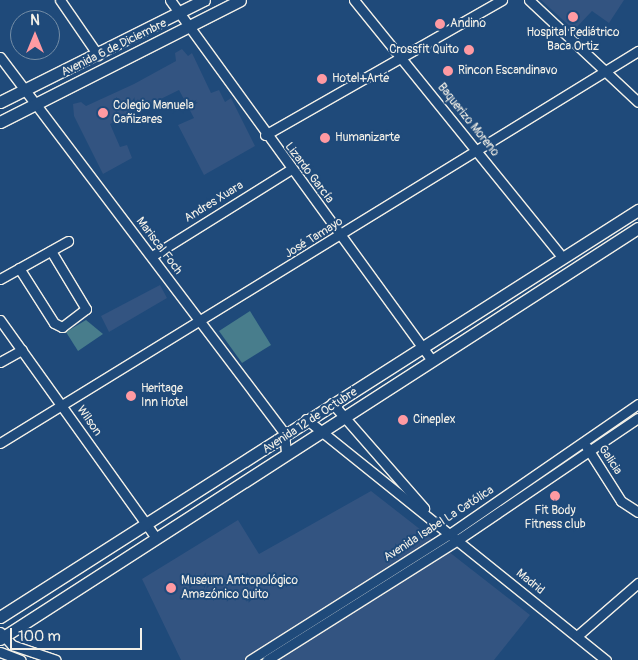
<!DOCTYPE html>
<meta charset="utf-8">
<style>
body{margin:0}
#map{position:relative;width:638px;height:660px;overflow:hidden;background:#1f4a7a;font-family:Pangolin,sans-serif}
div>[style]{position:absolute}
.built>*{inset:0;background:#335481}
.green>*{inset:0;background:#487d8c}
.roads{filter:drop-shadow(1px 0 #f4f1e8) drop-shadow(-1px 0 #f4f1e8) drop-shadow(0 1px #f4f1e8) drop-shadow(0 -1px #f4f1e8)}
.minor>*{height:9px;margin:-4.5px;padding:0 4.5px;transform-origin:4.5px;border-radius:4.5px;background:#1f4a7a}
.major>*{height:11px;margin:-5.5px;padding:0 5.5px;transform-origin:5.5px;border-radius:5.5px;background:#1f4a7a}
.dots>*{width:14px;height:14px;translate:-50% -50%;box-sizing:border-box;border:2px solid #1f4a7a;border-radius:50%}
span{translate:-50% -50%;white-space:nowrap;text-align:center;line-height:1.15;-webkit-text-stroke:4px #1f4a7a;paint-order:stroke}
.poi-label{font-size:12px;color:#f4f1e8}
.left{translate:0 -50%;text-align:left}
.right{translate:-100% -50%;text-align:right}
.street-label{font-size:12px;color:#f4f1e8}
.north{position:absolute;left:10px;top:10px;width:50px;height:50px;box-sizing:border-box;background:#1f4a7a;border:1px solid #748da6;border-radius:50%;rotate:0deg;font-size:14px;font-weight:700;line-height:20px;text-align:center;color:#f4f1e8}
.north::after{content:'';display:block;margin:auto;width:18px;height:22px;background:#ff9aa2;clip-path:polygon(50% 0,100% 100%,50% 72%,0 100%)}
.scale{position:absolute;left:10px;top:628px;width:132px;height:22px;box-sizing:border-box;border:2px solid #f4f1e8;border-top:0;padding-left:6px;font-size:15px;line-height:18px;white-space:nowrap;color:#f4f1e8;-webkit-text-stroke:4px #1f4a7a;paint-order:stroke}
</style>
<div id="map">
<div class="built">
<i style="clip-path:polygon(541px 0,624px 0,609px 23px,592px 11px,574px 30px)"></i>
<i style="clip-path:polygon(182px 49px,188px 56px,192px 53px,211px 93px,219px 90px,225px 102px,231px 98px,255px 146px,204px 175px,178px 125px,194px 118px,179px 90px,110px 124px,120px 147px,127px 145px,132px 158px,103px 174px,74px 116px,73px 104px,81px 102px,86px 106px,134px 84px,176px 61px,175px 53px)"></i>
<i style="clip-path:polygon(160px 285px,167px 298px,109px 332px,101px 316px)"></i>
<i style="clip-path:polygon(371px 491px,530px 615px,494px 660px,181px 660px,142px 579px,238px 520px,259px 554px)"></i>
</div>
<div class="green">
<i style="clip-path:polygon(250px 311px,271px 345px,242px 363px,219px 331px)"></i>
<i style="clip-path:polygon(86px 320px,103px 334px,78px 351px,66px 332px)"></i>
</div>
<div class="roads">
<div class="minor">
<i style="left:60px;top:0;width:67px;rotate:55.4deg"></i>
<i style="left:170px;top:0;width:444px;rotate:54deg"></i>
<i style="left:354px;top:0;width:331px;rotate:51deg"></i>
<i style="left:529px;top:0;width:149px;rotate:43.1deg"></i>
<i style="left:0;top:57px;width:471px;rotate:52.9deg"></i>
<i style="left:284px;top:433px;width:20px;rotate:84deg"></i>
<i style="left:265px;top:135px;width:273px;rotate:-29.7deg"></i>
<i style="left:152px;top:256px;width:164px;rotate:-32deg"></i>
<i style="left:19px;top:268px;width:65px;rotate:57.5deg"></i>
<i style="left:54px;top:323px;width:9px;rotate:27deg"></i>
<i style="left:62px;top:327px;width:30px;rotate:-37deg"></i>
<i style="left:86px;top:309px;width:68px;rotate:-121.1deg"></i>
<i style="left:0;top:279px;width:78px;rotate:-29.2deg"></i>
<i style="left:0;top:320px;width:268px;rotate:54.4deg"></i>
<i style="left:0;top:362px;width:25px;rotate:-29deg"></i>
<i style="left:332px;top:403px;width:140px;rotate:48.8deg"></i>
<i style="left:306px;top:419px;width:385px;rotate:38.8deg"></i>
<i style="left:0;top:443px;width:749px;rotate:-31.57deg"></i>
<i style="left:586px;top:446px;width:65px;rotate:57.5deg"></i>
<i style="left:621px;top:501px;width:20px;rotate:33deg"></i>
<i style="left:0;top:632px;width:18px;rotate:47deg"></i>
<i style="left:12px;top:645px;width:46px;rotate:18.8deg"></i>
<i style="left:577px;top:636px;width:81px;rotate:-41deg"></i>
<i style="left:0;top:652px;width:22px;rotate:21deg"></i>
<i style="left:250px;top:660px;width:238px;rotate:-32.3deg"></i>
<i style="left:451px;top:533px;width:227px;rotate:-34.6deg"></i>
<i style="left:267px;top:660px;width:227px;rotate:-32.2deg"></i>
<i style="left:459px;top:539px;width:216px;rotate:-34.1deg"></i>
</div>
<div class="major">
<i style="left:0;top:102px;width:228px;rotate:-26.6deg"></i>
<i style="left:0;top:122px;width:269px;rotate:-26.9deg"></i>
<i style="left:0;top:617px;width:757px;rotate:-32.54deg"></i>
<i style="left:0;top:639px;width:759px;rotate:-32.79deg"></i>
</div>
</div>
<div class="dots">
<i style="left:573px;top:17px;background:#ff9aa2"></i>
<i style="left:440px;top:24px;background:#ff9aa2"></i>
<i style="left:469px;top:50px;background:#ff9aa2"></i>
<i style="left:448px;top:71px;background:#ff9aa2"></i>
<i style="left:322px;top:79px;background:#ff9aa2"></i>
<i style="left:103px;top:113px;background:#ff9aa2"></i>
<i style="left:325px;top:138px;background:#ff9aa2"></i>
<i style="left:131px;top:396px;background:#ff9aa2"></i>
<i style="left:403px;top:420px;background:#ff9aa2"></i>
<i style="left:555px;top:496px;background:#ff9aa2"></i>
<i style="left:171px;top:588px;background:#ff9aa2"></i>
</div>
<div class="poi-label">
<span class="left" style="left:450px;top:24px">Andino</span>
<span style="left:573px;top:40px">Hospital Pediátrico<br>Baca Ortiz</span>
<span class="right" style="left:459px;top:50px">Crossfit Quito</span>
<span class="left" style="left:458px;top:71px">Rincon Escandinavo</span>
<span class="left" style="left:332px;top:79px">Hotel+Arte</span>
<span class="left" style="left:113px;top:113px">Colegio Manuela<br>Cañizares</span>
<span class="left" style="left:335px;top:138px">Humanizarte</span>
<span class="left" style="left:141px;top:396px">Heritage<br>Inn Hotel</span>
<span class="left" style="left:413px;top:420px">Cineplex</span>
<span style="left:555px;top:518px">Fit Body<br>Fitness club</span>
<span class="left" style="left:181px;top:588px">Museum Antropológico<br>Amazónico Quito</span>
</div>
<div class="street-label">
<span style="left:114px;top:48px;rotate:-26deg">Avenida 6 de Diciembre</span>
<span style="left:468px;top:120px;rotate:51deg">Baquerizo Moreno</span>
<span style="left:309px;top:173px;rotate:53deg">Lizardo García</span>
<span style="left:214px;top:202px;rotate:-32deg">Andres Xuara</span>
<span style="left:314px;top:238px;rotate:-32deg">José Tamayo</span>
<span style="left:159px;top:246px;rotate:53deg">Mariscal Foch</span>
<span style="left:89px;top:421px;rotate:55deg">Wilson</span>
<span style="left:310px;top:421px;rotate:-33deg">Avenida 12 de Octubre</span>
<span style="left:610px;top:460px;rotate:57deg">Galicia</span>
<span style="left:439px;top:524px;rotate:-33deg">Avenida Isabel La Católica</span>
<span style="left:530px;top:582px;rotate:39deg">Madrid</span>
</div>
<div class="north">N</div>
<div class="scale">100 m</div>
</div>
